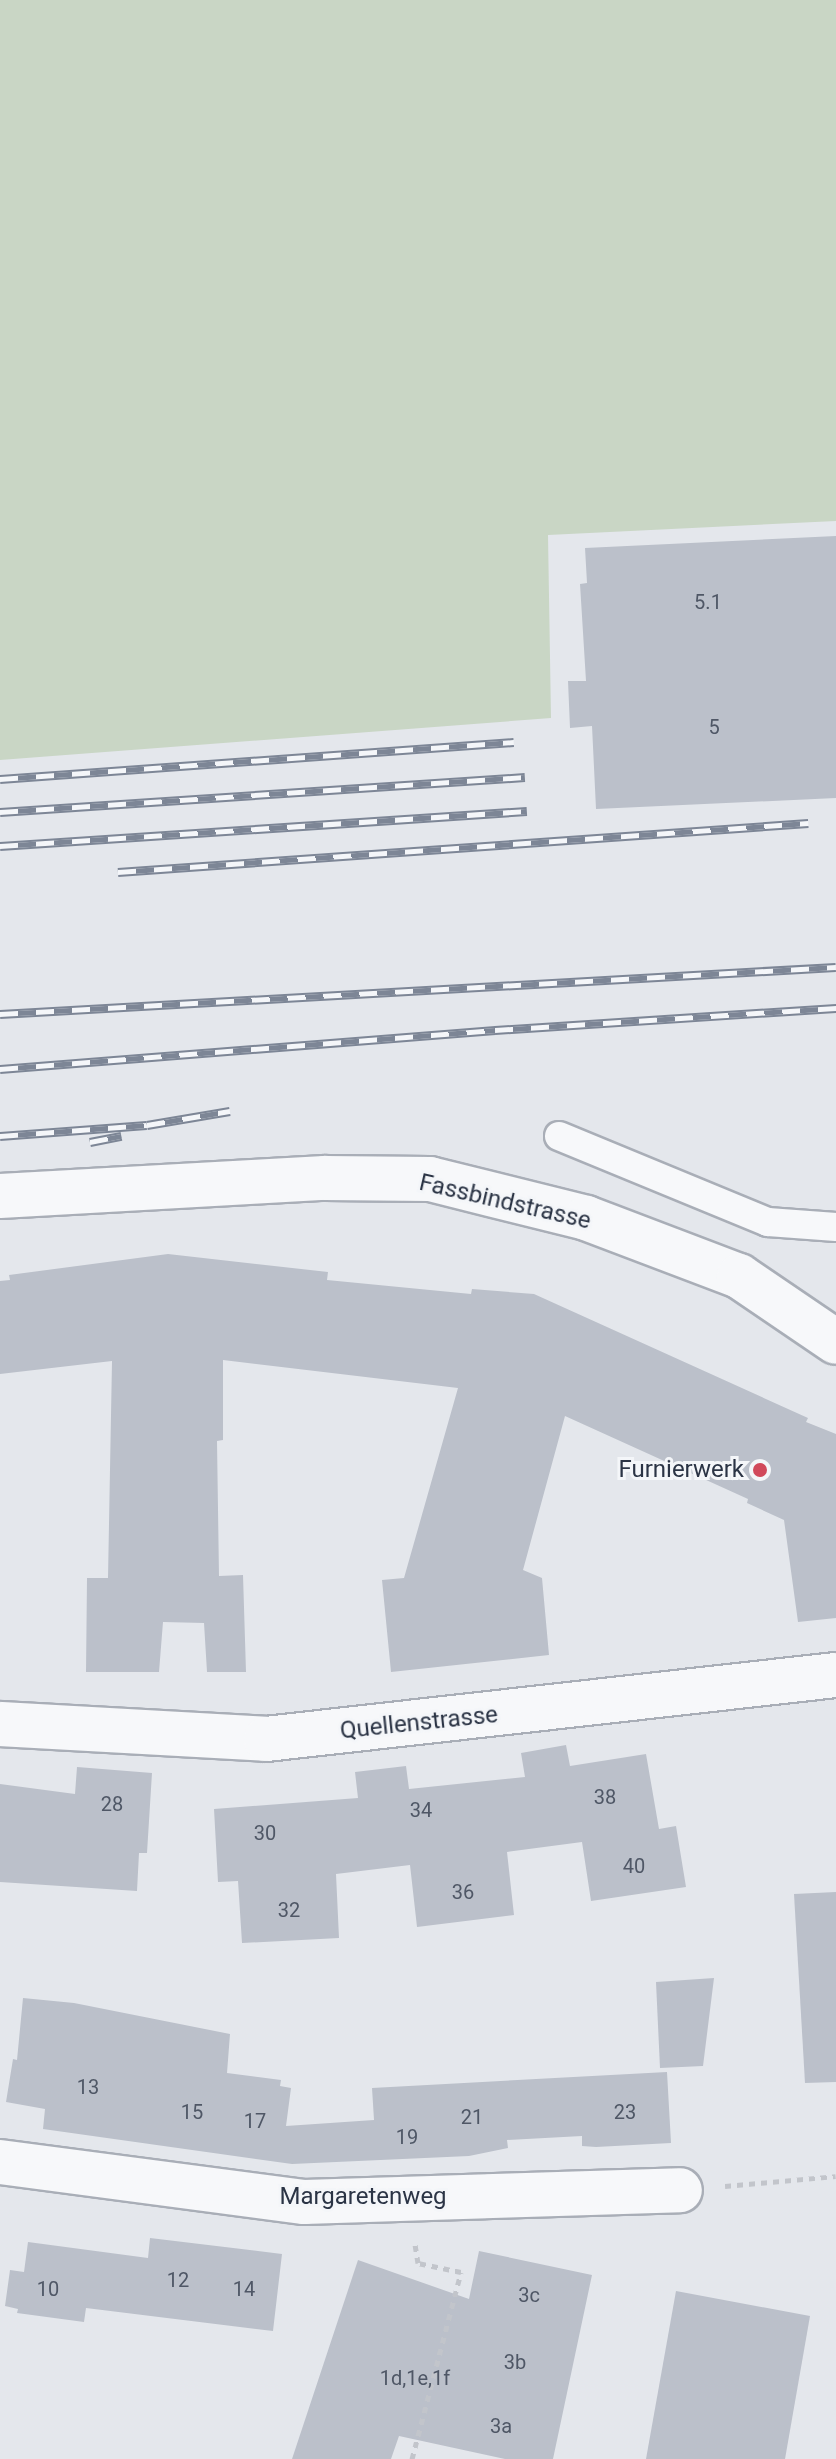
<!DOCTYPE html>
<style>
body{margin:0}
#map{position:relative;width:836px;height:2459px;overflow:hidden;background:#e4e7ec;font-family:Roboto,sans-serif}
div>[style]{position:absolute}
.green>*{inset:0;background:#c9d6c5}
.building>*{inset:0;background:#bbc0ca}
.path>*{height:5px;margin-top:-2.5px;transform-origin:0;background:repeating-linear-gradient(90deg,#c2c5cb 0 6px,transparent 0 12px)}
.roads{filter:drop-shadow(2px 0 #a9aeb7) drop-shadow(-2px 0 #a9aeb7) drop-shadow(0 2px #a9aeb7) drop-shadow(0 -2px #a9aeb7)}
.lane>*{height:28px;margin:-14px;padding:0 14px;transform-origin:14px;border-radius:14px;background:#f7f8fa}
.street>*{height:44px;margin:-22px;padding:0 22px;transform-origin:22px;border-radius:22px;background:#f7f8fa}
.rail>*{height:9px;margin-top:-4.5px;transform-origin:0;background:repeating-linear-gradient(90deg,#f4f6f9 0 18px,#7d8696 0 36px);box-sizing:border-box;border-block:2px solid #7d8696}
.dots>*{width:22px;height:22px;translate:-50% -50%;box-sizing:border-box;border:4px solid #f4f6f9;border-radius:50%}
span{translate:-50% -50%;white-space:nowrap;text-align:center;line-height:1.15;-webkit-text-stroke:6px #f4f6f9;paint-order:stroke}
.number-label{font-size:20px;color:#4f5766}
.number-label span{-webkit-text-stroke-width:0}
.street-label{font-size:24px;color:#2b3445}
.poi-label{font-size:24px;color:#2b3445}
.right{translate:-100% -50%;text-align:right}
</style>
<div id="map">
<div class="green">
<i style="clip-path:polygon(0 0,836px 0,836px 521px,548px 535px,551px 718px,0 760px)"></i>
</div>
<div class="building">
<i style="clip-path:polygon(836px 536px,836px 798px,596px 809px,592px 726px,570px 728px,568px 681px,586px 681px,580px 584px,587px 583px,585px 548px)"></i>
<i style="clip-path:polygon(168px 1254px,328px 1272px,327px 1280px,471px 1294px,472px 1289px,534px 1294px,808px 1418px,806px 1422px,836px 1434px,836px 1618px,798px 1622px,784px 1520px,747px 1503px,748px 1499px,565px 1416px,523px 1570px,542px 1578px,549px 1655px,391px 1672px,382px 1580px,404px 1578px,458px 1388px,223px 1360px,223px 1440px,217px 1441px,219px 1576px,243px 1575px,246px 1672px,207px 1672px,204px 1623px,163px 1622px,159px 1672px,86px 1672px,87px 1578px,108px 1578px,112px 1361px,0 1374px,0 1281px,10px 1280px,9px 1275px)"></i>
<i style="clip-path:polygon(566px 1745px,570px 1766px,646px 1754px,659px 1829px,676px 1826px,686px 1887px,591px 1901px,582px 1842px,507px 1852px,514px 1915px,417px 1927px,410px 1865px,336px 1874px,339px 1938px,242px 1943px,238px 1881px,218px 1882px,214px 1809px,358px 1798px,355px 1772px,406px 1766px,409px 1789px,525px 1777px,521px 1753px)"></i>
<i style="clip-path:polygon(77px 1767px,152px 1773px,147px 1853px,139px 1853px,137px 1891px,0 1882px,0 1784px,75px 1794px)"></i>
<i style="clip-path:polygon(836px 1892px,836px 2082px,805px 2083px,794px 1894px)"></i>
<i style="clip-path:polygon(714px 1978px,703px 2066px,660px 2068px,656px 1982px)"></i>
<i style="clip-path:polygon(23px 1998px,74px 2003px,230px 2034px,227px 2073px,281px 2080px,280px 2086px,291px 2088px,286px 2126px,374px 2120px,372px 2088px,667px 2072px,671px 2143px,596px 2147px,582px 2146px,582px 2136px,507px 2140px,508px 2148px,469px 2156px,292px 2164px,43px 2129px,45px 2109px,6px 2102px,13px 2059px,17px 2060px)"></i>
<i style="clip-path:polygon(150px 2238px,282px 2254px,273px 2331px,86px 2308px,84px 2322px,17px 2313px,18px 2309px,5px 2306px,10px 2270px,24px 2272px,28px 2242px,148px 2258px)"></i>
<i style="clip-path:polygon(479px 2251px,592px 2275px,553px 2459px,505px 2459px,399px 2436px,391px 2459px,292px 2459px,358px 2260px,469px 2299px)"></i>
<i style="clip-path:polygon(676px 2291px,810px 2316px,785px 2459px,646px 2459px)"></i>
</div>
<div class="path">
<i style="left:725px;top:2186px;width:111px;rotate:-5.1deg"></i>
<i style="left:412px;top:2459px;width:193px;rotate:-75.3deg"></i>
<i style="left:461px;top:2272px;width:44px;rotate:-168.2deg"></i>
<i style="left:418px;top:2263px;width:20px;rotate:-99deg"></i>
</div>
<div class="roads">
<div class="lane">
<i style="left:559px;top:1136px;width:226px;rotate:22.4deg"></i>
<i style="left:768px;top:1222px;width:68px;rotate:4.2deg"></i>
</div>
<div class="street">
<i style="left:0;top:1196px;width:325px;rotate:-3.2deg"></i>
<i style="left:325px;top:1178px;width:105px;rotate:0.5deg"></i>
<i style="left:430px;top:1179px;width:161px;rotate:14deg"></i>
<i style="left:586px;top:1218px;width:164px;rotate:20.8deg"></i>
<i style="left:739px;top:1276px;width:117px;rotate:34.2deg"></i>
<i style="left:0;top:1724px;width:266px;rotate:3.2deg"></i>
<i style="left:266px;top:1739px;width:574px;rotate:-6.41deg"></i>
<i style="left:0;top:2162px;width:307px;rotate:7.5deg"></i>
<i style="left:304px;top:2202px;width:376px;rotate:-1.8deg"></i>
</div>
</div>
<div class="rail">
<i style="left:0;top:779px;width:515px;rotate:-4.12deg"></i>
<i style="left:0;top:812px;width:526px;rotate:-3.81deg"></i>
<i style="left:0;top:846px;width:528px;rotate:-3.8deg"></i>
<i style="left:118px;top:872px;width:692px;rotate:-4.06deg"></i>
<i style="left:0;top:1014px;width:837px;rotate:-3.22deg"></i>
<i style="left:0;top:1069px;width:497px;rotate:-4.5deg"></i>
<i style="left:495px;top:1030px;width:342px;rotate:-3.7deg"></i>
<i style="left:0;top:1136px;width:147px;rotate:-4.3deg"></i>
<i style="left:147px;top:1125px;width:84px;rotate:-9.6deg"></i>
<i style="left:90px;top:1142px;width:32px;rotate:-11deg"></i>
</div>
<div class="dots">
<i style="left:760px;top:1470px;background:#d1495b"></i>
</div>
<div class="number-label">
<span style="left:708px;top:602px">5.1</span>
<span style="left:714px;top:727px">5</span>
<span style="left:605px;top:1797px">38</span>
<span style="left:112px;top:1804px">28</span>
<span style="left:421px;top:1810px">34</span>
<span style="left:265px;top:1833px">30</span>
<span style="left:634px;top:1866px">40</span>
<span style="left:463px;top:1892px">36</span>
<span style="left:289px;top:1910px">32</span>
<span style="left:88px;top:2087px">13</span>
<span style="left:192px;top:2112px">15</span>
<span style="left:625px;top:2112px">23</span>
<span style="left:472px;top:2117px">21</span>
<span style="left:255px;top:2121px">17</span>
<span style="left:407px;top:2137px">19</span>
<span style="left:178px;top:2280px">12</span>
<span style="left:48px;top:2289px">10</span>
<span style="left:244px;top:2289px">14</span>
<span style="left:529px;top:2295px">3c</span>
<span style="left:515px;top:2362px">3b</span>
<span style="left:415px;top:2378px">1d,1e,1f</span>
<span style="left:501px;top:2426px">3a</span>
</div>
<div class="street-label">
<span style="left:505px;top:1202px;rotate:13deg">Fassbindstrasse</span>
<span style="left:419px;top:1723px;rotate:-6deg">Quellenstrasse</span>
<span style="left:363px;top:2197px">Margaretenweg</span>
</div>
<div class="poi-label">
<span class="right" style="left:744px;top:1470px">Furnierwerk</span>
</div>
</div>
